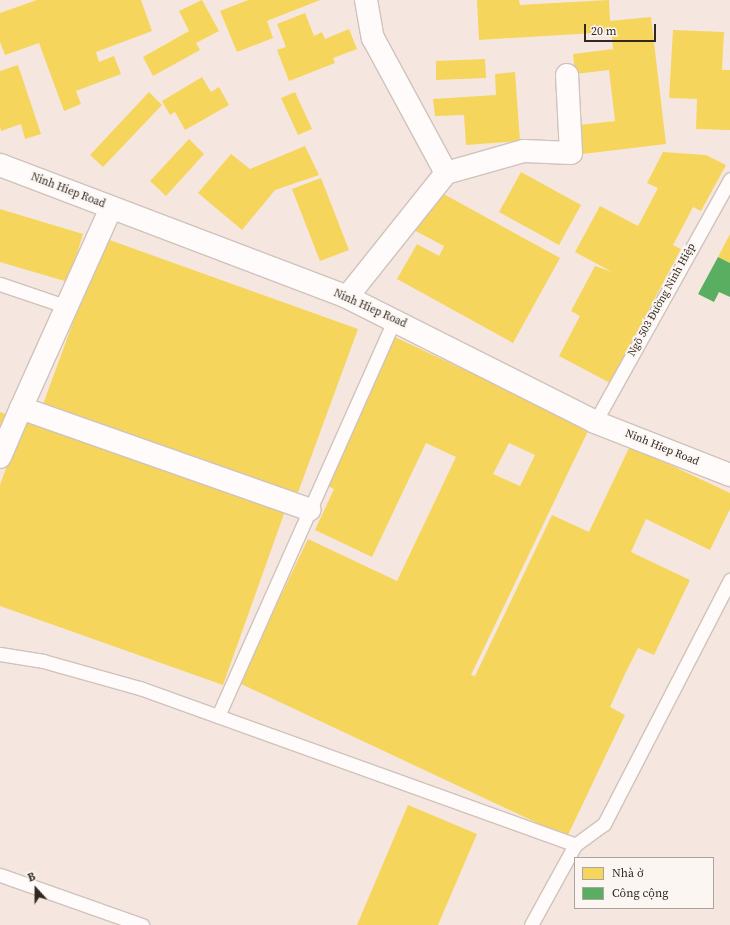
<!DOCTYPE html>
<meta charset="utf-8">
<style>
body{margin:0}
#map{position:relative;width:730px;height:925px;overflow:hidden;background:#f5e7df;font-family:"Source Serif 4",serif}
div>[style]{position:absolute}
.homes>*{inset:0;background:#f6d55c}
.public>*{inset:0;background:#5aae61}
.roads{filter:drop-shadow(1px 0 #cfc3bc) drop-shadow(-1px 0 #cfc3bc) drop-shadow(0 1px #cfc3bc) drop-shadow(0 -1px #cfc3bc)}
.service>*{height:13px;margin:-6.5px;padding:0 6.5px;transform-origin:6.5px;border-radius:6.5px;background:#fefbfa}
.minor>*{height:22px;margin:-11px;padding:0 11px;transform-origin:11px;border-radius:11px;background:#fefbfa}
.secondary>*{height:22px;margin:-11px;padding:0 11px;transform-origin:11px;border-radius:11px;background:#fefbfa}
span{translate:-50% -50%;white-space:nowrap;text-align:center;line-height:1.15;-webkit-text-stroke:4px #fcf6f3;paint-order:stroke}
.street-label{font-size:11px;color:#332821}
.legend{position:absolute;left:574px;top:857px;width:140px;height:52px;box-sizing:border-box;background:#fcf6f3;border:1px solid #aca49f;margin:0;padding:5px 7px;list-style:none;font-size:12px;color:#332821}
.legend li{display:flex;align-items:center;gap:8px;height:20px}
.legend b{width:20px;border:1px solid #aca49f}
.north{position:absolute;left:16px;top:869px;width:40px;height:40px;-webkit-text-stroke:3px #fcf6f3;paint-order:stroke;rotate:339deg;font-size:11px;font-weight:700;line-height:16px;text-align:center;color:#332821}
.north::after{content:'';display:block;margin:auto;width:14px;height:18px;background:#332821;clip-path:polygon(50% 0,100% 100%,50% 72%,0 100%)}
.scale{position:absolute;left:584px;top:24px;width:72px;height:18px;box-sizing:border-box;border:2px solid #332821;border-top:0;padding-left:5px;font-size:12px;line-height:14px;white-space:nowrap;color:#332821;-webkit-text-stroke:3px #fcf6f3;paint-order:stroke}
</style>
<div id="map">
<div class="homes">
<i style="clip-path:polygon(37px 0,141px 0,152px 31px,96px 52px,99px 62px,114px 56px,121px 74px,76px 91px,81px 104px,64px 111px,39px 43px,5px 55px,0 42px,0 13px)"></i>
<i style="clip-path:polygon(202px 0,219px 31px,196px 43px,200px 50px,153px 76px,143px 57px,189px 31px,179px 11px)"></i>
<i style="clip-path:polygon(248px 0,320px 0,267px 21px,273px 38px,237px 52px,220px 11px)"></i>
<i style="clip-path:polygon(477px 0,519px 0,520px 5px,609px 0,610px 21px,651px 17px,666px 144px,574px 155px,571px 126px,615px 121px,609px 70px,575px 74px,573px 54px,613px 49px,611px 27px,611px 32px,479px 40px)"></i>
<i style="clip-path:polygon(305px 13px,314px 36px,322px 32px,325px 39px,349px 29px,357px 49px,333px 58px,335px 63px,289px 81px,277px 50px,286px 47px,277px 24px)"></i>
<i style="clip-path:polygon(673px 30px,724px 32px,722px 70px,730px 70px,730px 130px,696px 129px,697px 99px,669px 98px)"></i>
<i style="clip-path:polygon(485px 59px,486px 78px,436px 80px,436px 61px)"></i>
<i style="clip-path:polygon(18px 65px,41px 134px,25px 139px,21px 124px,1px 131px,0 126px,0 71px)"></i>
<i style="clip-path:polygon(515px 72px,520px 141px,466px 145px,464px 115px,435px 116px,433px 99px,496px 95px,495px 74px)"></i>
<i style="clip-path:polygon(202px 77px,211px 92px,219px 87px,229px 105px,185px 130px,175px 112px,170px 115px,162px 101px)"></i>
<i style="clip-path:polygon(149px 92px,162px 105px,103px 167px,90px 155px)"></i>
<i style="clip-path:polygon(295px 92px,312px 129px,298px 135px,281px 98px)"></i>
<i style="clip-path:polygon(189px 139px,204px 154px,166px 196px,150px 181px)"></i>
<i style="clip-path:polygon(305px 146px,319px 175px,275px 190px,242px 230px,198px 193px,231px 154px,250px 169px)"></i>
<i style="clip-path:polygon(663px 152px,706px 155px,726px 165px,701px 211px,693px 207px,682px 228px,673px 245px,681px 249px,610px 383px,559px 356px,580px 316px,571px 311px,595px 266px,612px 272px,575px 252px,600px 206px,638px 226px,658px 188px,647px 183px)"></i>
<i style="clip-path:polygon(521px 172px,581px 205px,559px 245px,499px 212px)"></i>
<i style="clip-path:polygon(321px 178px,349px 250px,320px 261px,292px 189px)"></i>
<i style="clip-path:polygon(440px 192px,560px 258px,513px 343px,397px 279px,417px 244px,439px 256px,444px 246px,408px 227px,416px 213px,425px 218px)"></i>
<i style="clip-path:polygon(0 209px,83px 234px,68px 282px,0 262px)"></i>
<i style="clip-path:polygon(730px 234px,730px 263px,718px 257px)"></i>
<i style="clip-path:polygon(104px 238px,358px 329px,296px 498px,42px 407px)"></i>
<i style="clip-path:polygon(evenodd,393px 336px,589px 429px,471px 675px,475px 676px,552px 515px,589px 532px,630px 446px,730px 493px,730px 509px,710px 550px,646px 519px,631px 552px,690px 580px,654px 655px,638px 648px,625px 674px,610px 707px,625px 715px,567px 837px,239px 683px,308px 539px,397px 581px,456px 457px,426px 443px,372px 557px,315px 530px,334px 489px,323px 484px,393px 336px,509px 443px,535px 455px,520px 486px,493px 474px,509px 443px)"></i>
<i style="clip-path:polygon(0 412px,8px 415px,0 433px)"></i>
<i style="clip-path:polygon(24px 419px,285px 511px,223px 685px,0 606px,0 485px)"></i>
<i style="clip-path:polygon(408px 805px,477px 834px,438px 925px,357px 925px)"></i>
</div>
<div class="public">
<i style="clip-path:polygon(718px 257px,730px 263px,730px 297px,719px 292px,714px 302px,698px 294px)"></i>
</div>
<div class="roads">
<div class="service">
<i style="left:0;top:284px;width:72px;rotate:18.7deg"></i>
<i style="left:595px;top:422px;width:278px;rotate:-60.9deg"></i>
<i style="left:0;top:654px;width:44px;rotate:9.2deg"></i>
<i style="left:43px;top:661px;width:101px;rotate:15.6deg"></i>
<i style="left:140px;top:688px;width:462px;rotate:19.8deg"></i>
<i style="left:218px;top:716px;width:435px;rotate:-66deg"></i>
<i style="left:0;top:875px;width:151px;rotate:19.4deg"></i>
<i style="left:531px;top:925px;width:91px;rotate:-61.2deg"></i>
<i style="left:575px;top:845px;width:36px;rotate:-36deg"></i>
<i style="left:604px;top:824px;width:275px;rotate:-62.7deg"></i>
</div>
<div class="minor">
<i style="left:366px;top:0;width:39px;rotate:80deg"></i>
<i style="left:373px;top:38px;width:153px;rotate:61.6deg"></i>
<i style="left:111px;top:208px;width:219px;rotate:114.2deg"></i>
<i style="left:21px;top:408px;width:306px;rotate:19.4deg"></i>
<i style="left:347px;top:297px;width:159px;rotate:-51.4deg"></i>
<i style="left:446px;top:173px;width:81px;rotate:-15.8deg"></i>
<i style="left:524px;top:151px;width:47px;rotate:2.4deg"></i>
<i style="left:571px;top:153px;width:78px;rotate:-92.9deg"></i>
<i style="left:0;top:457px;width:53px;rotate:-66.8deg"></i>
</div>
<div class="secondary">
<i style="left:0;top:165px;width:371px;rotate:20.8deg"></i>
<i style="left:347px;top:297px;width:278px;rotate:26.7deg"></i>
<i style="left:595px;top:422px;width:145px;rotate:21.4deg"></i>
</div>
</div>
<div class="street-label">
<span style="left:68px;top:191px;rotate:21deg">Ninh Hiep Road</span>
<span style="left:662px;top:300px;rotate:-61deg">Ngõ 503 Đường Ninh Hiệp</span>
<span style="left:370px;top:309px;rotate:24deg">Ninh Hiep Road</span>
<span style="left:662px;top:448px;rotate:22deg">Ninh Hiep Road</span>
</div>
<ul class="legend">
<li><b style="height:11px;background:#f6d55c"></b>Nhà ở</li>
<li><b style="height:11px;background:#5aae61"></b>Công cộng</li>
</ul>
<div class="north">B</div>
<div class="scale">20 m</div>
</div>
